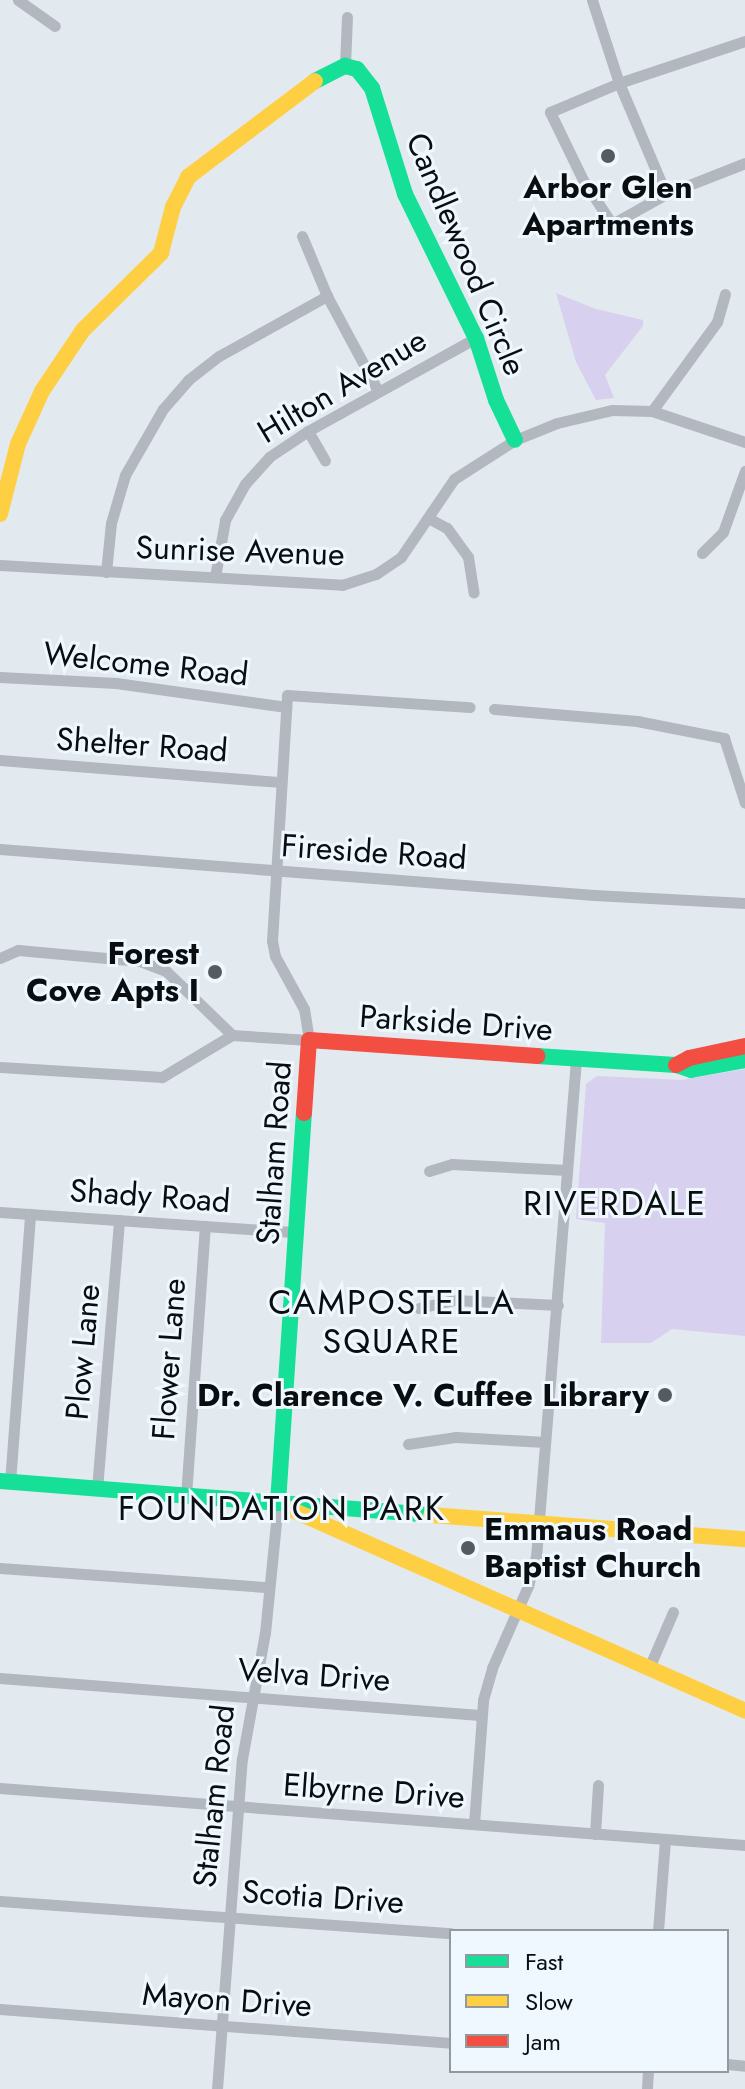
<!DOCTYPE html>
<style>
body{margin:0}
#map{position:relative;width:745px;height:2089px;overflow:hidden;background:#e3eaef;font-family:Jost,sans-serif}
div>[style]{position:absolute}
.green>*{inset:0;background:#d7d0ee}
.street>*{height:11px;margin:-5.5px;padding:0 5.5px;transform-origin:5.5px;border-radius:5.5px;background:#b3b7bf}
.fast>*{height:16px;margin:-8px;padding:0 8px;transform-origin:8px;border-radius:8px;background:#16e098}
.slow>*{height:16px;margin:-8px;padding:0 8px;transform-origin:8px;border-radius:8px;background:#ffcf43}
.jam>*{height:16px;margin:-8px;padding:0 8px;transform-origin:8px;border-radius:8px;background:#f24e42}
.dots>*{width:22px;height:22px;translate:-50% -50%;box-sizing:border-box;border:4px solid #eff8fe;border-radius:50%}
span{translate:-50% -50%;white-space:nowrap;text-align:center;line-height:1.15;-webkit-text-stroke:6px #eff8fe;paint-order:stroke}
.poi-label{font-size:32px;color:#0a0e11;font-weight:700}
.right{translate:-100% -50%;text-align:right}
.left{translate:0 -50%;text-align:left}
.street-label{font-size:32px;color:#0a0e11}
.neighbourhood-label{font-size:34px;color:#0a0e11;letter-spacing:2px}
.legend{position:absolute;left:449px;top:1929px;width:280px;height:144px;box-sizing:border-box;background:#eff8fe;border:2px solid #939a9f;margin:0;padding:10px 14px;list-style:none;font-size:24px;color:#0a0e11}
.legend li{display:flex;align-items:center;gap:16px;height:40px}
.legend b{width:40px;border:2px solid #939a9f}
</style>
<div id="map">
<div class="green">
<i style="clip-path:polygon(556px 293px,596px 309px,643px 320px,643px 326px,605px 375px,614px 398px,596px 400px,576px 362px)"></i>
<i style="clip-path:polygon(745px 1069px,745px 1336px,672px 1329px,651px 1343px,601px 1343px,605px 1223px,576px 1219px,586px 1084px,597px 1076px,681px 1080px)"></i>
</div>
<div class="street">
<i style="left:18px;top:0;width:45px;rotate:35.1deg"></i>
<i style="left:592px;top:0;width:87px;rotate:72deg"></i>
<i style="left:619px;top:83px;width:121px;rotate:67.1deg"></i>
<i style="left:745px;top:41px;width:133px;rotate:161.6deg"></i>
<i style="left:619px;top:83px;width:75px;rotate:157.2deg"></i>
<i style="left:550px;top:112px;width:76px;rotate:64.1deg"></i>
<i style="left:583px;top:180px;width:53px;rotate:56.6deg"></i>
<i style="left:612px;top:224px;width:62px;rotate:-29.1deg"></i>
<i style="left:666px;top:194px;width:85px;rotate:-21.4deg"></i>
<i style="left:345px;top:66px;width:49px;rotate:-87.7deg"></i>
<i style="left:302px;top:236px;width:65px;rotate:67.4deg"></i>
<i style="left:327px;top:296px;width:108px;rotate:61.8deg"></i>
<i style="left:652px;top:411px;width:110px;rotate:-53.9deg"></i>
<i style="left:717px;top:322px;width:29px;rotate:-74deg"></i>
<i style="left:308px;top:431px;width:34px;rotate:60deg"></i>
<i style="left:428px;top:518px;width:21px;rotate:28deg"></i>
<i style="left:447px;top:528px;width:36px;rotate:54deg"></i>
<i style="left:468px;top:557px;width:36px;rotate:81deg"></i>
<i style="left:702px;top:553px;width:30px;rotate:-45deg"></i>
<i style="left:723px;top:532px;width:65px;rotate:-70.2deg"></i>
<i style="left:0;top:565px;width:343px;rotate:3.3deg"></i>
<i style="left:342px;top:585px;width:36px;rotate:-18deg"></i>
<i style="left:376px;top:574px;width:30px;rotate:-34deg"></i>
<i style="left:401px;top:557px;width:94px;rotate:-55.8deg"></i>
<i style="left:454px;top:479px;width:72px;rotate:-32.6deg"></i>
<i style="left:515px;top:440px;width:45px;rotate:-22deg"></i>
<i style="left:557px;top:423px;width:57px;rotate:-13.3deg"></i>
<i style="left:612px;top:410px;width:40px;rotate:1.4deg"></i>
<i style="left:652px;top:411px;width:98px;rotate:18.4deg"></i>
<i style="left:106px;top:572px;width:49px;rotate:-84.2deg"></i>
<i style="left:111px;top:523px;width:50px;rotate:-73.7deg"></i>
<i style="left:125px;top:475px;width:76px;rotate:-60.1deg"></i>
<i style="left:163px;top:409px;width:38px;rotate:-49deg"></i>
<i style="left:188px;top:380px;width:39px;rotate:-38deg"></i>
<i style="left:219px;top:356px;width:124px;rotate:-29.1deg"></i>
<i style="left:215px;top:577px;width:58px;rotate:-80deg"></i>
<i style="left:225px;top:520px;width:41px;rotate:-60.9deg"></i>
<i style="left:245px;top:484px;width:36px;rotate:-48deg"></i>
<i style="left:269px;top:457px;width:47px;rotate:-33.7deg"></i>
<i style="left:308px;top:431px;width:192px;rotate:-29deg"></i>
<i style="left:0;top:677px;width:116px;rotate:3deg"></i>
<i style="left:116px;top:683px;width:172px;rotate:8deg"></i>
<i style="left:494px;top:709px;width:144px;rotate:4.8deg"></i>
<i style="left:637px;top:721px;width:89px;rotate:11.1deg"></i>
<i style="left:724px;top:738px;width:68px;rotate:72.1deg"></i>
<i style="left:0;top:760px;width:282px;rotate:4.5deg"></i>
<i style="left:0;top:849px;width:596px;rotate:4.43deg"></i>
<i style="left:594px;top:895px;width:151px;rotate:3deg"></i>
<i style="left:0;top:958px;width:20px;rotate:-24deg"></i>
<i style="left:18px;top:950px;width:122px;rotate:5.2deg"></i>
<i style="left:140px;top:961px;width:28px;rotate:21deg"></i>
<i style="left:166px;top:971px;width:92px;rotate:44.1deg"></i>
<i style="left:232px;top:1035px;width:82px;rotate:149deg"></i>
<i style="left:162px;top:1077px;width:162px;rotate:-176.5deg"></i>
<i style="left:232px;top:1035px;width:77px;rotate:3.7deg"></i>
<i style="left:309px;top:1040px;width:31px;rotate:-99deg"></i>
<i style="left:304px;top:1009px;width:60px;rotate:-118.7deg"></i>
<i style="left:275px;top:956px;width:15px;rotate:-101deg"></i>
<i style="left:272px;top:941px;width:246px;rotate:-86.5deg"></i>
<i style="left:287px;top:695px;width:183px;rotate:3.8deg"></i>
<i style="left:429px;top:1171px;width:24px;rotate:-17deg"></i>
<i style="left:452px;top:1164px;width:115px;rotate:3deg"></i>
<i style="left:0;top:1212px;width:297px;rotate:3.9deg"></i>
<i style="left:419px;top:1308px;width:36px;rotate:-13deg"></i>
<i style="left:454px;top:1300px;width:104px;rotate:2.8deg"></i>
<i style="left:408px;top:1444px;width:49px;rotate:-8.3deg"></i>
<i style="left:456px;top:1437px;width:89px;rotate:3.2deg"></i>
<i style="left:10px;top:1482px;width:269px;rotate:-85.7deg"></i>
<i style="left:97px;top:1489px;width:270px;rotate:-85.3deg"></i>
<i style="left:186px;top:1496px;width:271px;rotate:-86deg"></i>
<i style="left:0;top:1568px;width:269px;rotate:4.1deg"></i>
<i style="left:649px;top:1668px;width:61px;rotate:-66.8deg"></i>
<i style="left:0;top:1678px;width:481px;rotate:4.4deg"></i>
<i style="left:0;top:1788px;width:747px;rotate:4.38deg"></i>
<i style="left:474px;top:1824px;width:124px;rotate:-85.8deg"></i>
<i style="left:483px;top:1700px;width:33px;rotate:-74deg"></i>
<i style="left:492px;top:1668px;width:90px;rotate:-66.3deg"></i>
<i style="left:528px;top:1586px;width:30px;rotate:-75deg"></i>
<i style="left:536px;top:1557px;width:499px;rotate:-85.4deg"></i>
<i style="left:595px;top:1834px;width:49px;rotate:-86.5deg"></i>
<i style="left:0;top:1901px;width:452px;rotate:4.1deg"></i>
<i style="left:658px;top:1931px;width:92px;rotate:-85.6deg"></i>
<i style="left:0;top:2009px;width:452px;rotate:4.3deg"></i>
<i style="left:727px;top:2064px;width:18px;rotate:6deg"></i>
<i style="left:217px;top:2089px;width:331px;rotate:-85.7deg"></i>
<i style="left:242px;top:1759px;width:128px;rotate:-79.7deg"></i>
<i style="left:265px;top:1633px;width:131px;rotate:-84.3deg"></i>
<i style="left:647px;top:2089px;width:18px;rotate:-87deg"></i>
</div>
<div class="fast">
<i style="left:315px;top:81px;width:34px;rotate:-27deg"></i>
<i style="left:345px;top:66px;width:12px;rotate:14deg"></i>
<i style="left:357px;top:69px;width:24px;rotate:52deg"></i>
<i style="left:372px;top:88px;width:111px;rotate:72.7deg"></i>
<i style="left:405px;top:194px;width:161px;rotate:63.8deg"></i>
<i style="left:476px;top:338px;width:65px;rotate:72.1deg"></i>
<i style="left:496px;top:400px;width:44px;rotate:64.6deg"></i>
<i style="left:537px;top:1056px;width:139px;rotate:3.7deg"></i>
<i style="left:676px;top:1065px;width:16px;rotate:18deg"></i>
<i style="left:691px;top:1070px;width:55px;rotate:-10.5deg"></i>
<i style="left:0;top:1481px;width:432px;rotate:4.5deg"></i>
<i style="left:278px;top:1503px;width:391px;rotate:-86.2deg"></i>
</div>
<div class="slow">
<i style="left:0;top:514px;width:72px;rotate:-75.6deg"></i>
<i style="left:18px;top:444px;width:58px;rotate:-65.6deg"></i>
<i style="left:42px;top:391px;width:73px;rotate:-56.1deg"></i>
<i style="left:83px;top:330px;width:110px;rotate:-44.6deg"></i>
<i style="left:161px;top:253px;width:48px;rotate:-75.4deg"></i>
<i style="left:173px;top:207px;width:34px;rotate:-63deg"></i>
<i style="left:188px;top:177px;width:159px;rotate:-37.1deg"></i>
<i style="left:290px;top:1509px;width:498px;rotate:23.9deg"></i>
<i style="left:431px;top:1515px;width:315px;rotate:4.4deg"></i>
</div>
<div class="jam">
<i style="left:676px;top:1065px;width:15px;rotate:-28deg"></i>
<i style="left:689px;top:1058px;width:57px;rotate:-12.1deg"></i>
<i style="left:304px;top:1113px;width:73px;rotate:-86.1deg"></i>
<i style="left:309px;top:1040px;width:229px;rotate:4deg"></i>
</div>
<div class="dots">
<i style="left:608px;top:156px;background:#565b5f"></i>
<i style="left:215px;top:972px;background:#565b5f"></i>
<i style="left:665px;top:1395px;background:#565b5f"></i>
<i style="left:468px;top:1548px;background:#565b5f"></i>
</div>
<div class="poi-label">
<span style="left:608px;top:206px">Arbor Glen<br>Apartments</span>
<span class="right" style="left:199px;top:972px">Forest<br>Cove Apts I</span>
<span class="right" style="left:649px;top:1395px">Dr. Clarence V. Cuffee Library</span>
<span class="left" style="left:484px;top:1548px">Emmaus Road<br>Baptist Church</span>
</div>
<div class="street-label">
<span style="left:466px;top:254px;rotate:67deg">Candlewood Circle</span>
<span style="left:342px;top:386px;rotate:-31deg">Hilton Avenue</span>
<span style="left:240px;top:551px;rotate:2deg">Sunrise Avenue</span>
<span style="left:146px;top:664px;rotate:6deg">Welcome Road</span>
<span style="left:142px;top:745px;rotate:4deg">Shelter Road</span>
<span style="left:374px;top:852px;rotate:4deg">Fireside Road</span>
<span style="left:456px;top:1023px;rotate:4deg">Parkside Drive</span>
<span style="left:274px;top:1153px;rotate:-86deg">Stalham Road</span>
<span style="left:150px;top:1196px;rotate:4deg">Shady Road</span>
<span style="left:83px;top:1352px;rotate:-85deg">Plow Lane</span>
<span style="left:169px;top:1359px;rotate:-86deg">Flower Lane</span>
<span style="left:314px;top:1675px;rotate:4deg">Velva Drive</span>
<span style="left:374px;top:1791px;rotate:4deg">Elbyrne Drive</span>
<span style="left:214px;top:1796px;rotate:-84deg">Stalham Road</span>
<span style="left:323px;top:1897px;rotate:4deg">Scotia Drive</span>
<span style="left:227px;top:2000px;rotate:4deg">Mayon Drive</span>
</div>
<div class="neighbourhood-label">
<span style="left:615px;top:1204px">RIVERDALE</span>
<span style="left:392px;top:1322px">CAMPOSTELLA<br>SQUARE</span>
<span style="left:282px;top:1509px">FOUNDATION PARK</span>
</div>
<ul class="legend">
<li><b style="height:10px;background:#16e098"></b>Fast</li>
<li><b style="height:10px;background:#ffcf43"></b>Slow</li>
<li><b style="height:10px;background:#f24e42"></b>Jam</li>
</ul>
</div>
